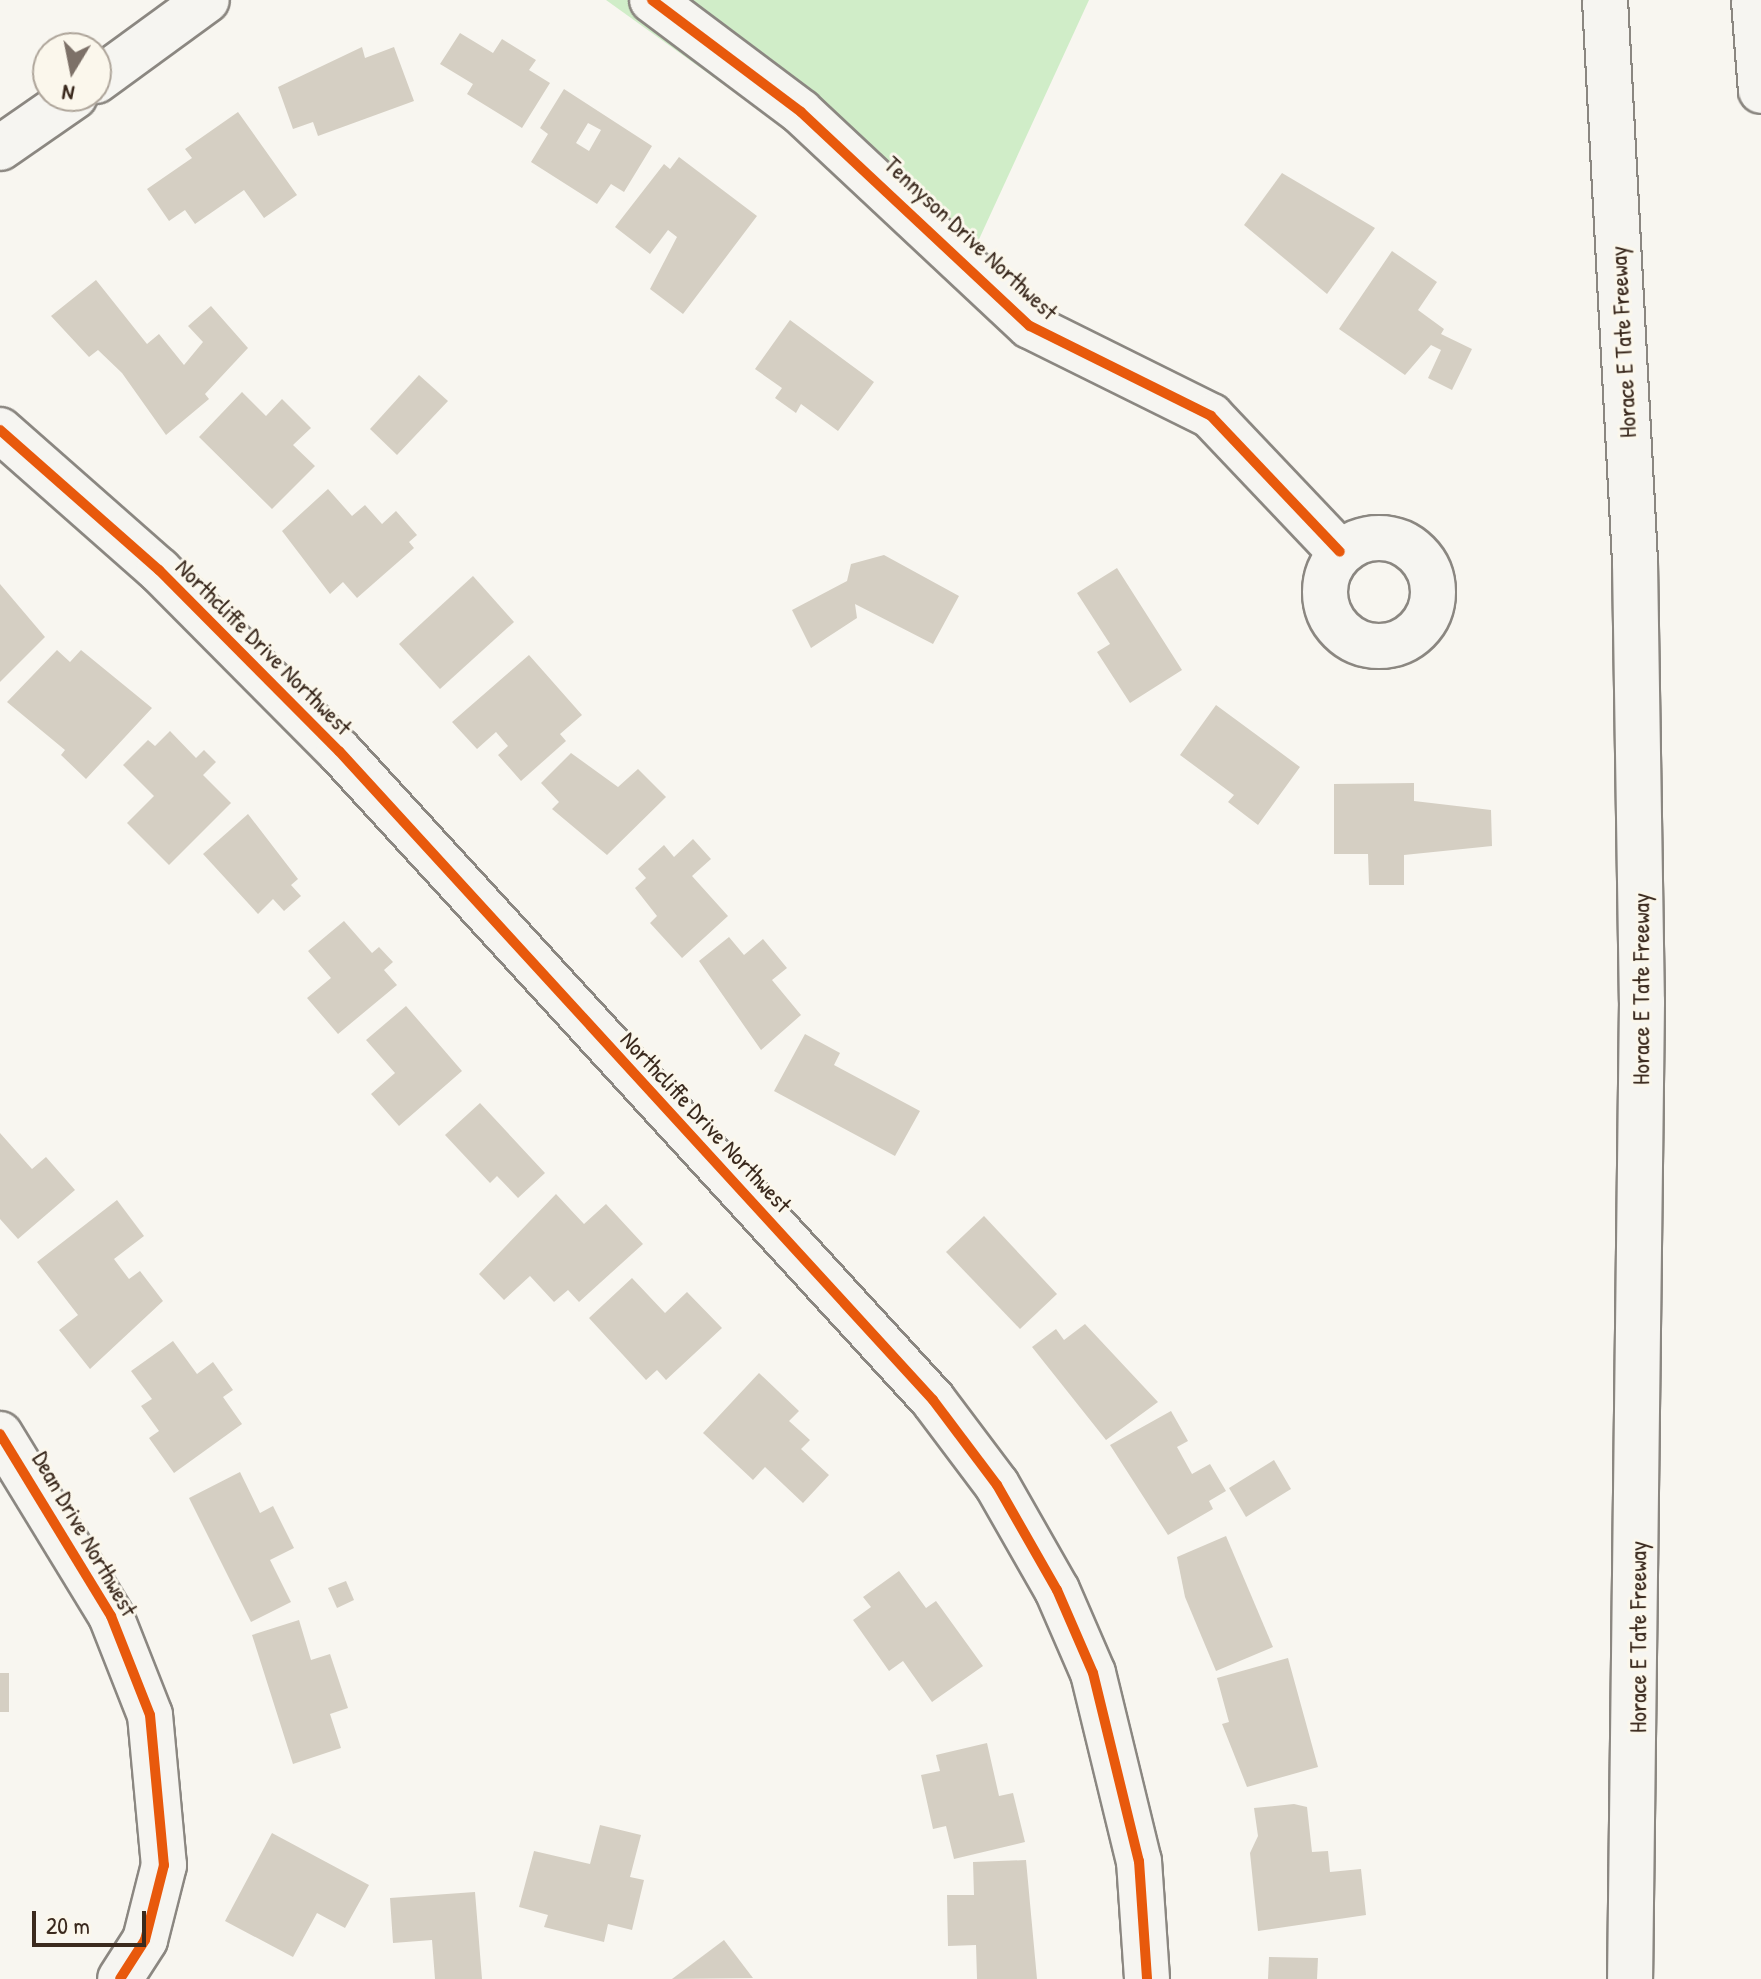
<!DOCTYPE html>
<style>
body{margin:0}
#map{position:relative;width:1761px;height:1979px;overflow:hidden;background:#f8f6f0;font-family:"Patrick Hand",sans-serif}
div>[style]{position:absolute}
.green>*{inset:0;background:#d0edc8}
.building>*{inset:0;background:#d5cfc3}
.roads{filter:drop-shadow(2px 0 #8b8781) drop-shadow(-2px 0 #8b8781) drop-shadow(0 2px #8b8781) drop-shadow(0 -2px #8b8781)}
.minor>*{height:44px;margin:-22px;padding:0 22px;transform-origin:22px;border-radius:22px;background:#f6f5f1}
.minor>.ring{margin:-22px;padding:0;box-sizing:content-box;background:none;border:44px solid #f6f5f1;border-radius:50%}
.highway>*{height:44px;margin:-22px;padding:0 22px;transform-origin:22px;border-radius:22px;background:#f6f5f1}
.cycleway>*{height:10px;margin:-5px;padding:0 5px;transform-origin:5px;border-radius:5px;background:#e8590c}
span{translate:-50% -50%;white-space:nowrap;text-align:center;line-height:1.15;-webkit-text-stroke:6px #fbf7ec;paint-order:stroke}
.street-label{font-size:24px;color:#3b2a1e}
.north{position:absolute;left:32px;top:32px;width:80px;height:80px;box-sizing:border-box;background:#fbf7ec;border:2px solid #aea59a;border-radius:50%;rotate:190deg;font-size:22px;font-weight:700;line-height:32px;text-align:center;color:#3b2a1e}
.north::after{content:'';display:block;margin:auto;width:28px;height:36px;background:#7d7168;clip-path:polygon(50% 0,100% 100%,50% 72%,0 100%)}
.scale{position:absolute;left:32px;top:1911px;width:114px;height:36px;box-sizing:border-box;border:4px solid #3b2a1e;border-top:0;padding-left:10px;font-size:24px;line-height:28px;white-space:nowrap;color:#3b2a1e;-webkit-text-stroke:6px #fbf7ec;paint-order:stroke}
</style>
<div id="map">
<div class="green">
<i style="clip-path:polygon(606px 0,1089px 0,969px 261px)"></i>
</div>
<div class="building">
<i style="clip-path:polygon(460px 33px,493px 53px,502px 39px,536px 60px,529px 70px,550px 83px,522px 128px,467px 94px,473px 84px,440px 64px)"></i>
<i style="clip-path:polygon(362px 47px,365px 58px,394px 47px,414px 101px,318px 136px,313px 122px,293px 129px,278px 87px)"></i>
<i style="clip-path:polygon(evenodd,564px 89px,652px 146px,624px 192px,611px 184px,597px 204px,531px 162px,548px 134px,540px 128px,564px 89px,588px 123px,601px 130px,589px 151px,576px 143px,588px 123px)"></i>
<i style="clip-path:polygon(238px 112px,297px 195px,264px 218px,244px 190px,195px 224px,185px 210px,169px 221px,147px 189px,192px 158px,185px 149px)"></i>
<i style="clip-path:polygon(679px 157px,757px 216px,683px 314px,650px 289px,677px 237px,668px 230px,650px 254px,615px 227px,664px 164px,670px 169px)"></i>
<i style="clip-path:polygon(1282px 173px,1375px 228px,1327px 294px,1244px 225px)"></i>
<i style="clip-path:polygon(1392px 251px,1437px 282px,1418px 310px,1444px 329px,1441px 334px,1472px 349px,1452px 390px,1428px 378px,1441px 350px,1431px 345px,1405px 375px,1339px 329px)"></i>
<i style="clip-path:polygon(96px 280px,147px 344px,159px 334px,184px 365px,203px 342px,188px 326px,211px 306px,248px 348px,205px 394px,209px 399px,166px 435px,122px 373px,98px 350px,89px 357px,51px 316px)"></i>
<i style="clip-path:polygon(790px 320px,874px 382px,838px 431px,801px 404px,796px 413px,775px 398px,782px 388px,755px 369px)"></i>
<i style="clip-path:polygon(419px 375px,448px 401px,397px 455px,370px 429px)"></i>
<i style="clip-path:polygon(242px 392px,266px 416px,282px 399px,311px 428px,293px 445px,315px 466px,272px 509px,199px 437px)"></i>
<i style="clip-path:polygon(328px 489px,352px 516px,365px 505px,382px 524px,396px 511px,417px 535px,409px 542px,414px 548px,357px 598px,343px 582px,330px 594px,282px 531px)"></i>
<i style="clip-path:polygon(884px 555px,959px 596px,933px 644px,855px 604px,857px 618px,811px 648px,792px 610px,847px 581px,851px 564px)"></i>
<i style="clip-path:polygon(1117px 568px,1182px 670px,1130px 703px,1097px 652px,1110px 644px,1077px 593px)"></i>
<i style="clip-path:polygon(473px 576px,514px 622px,440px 689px,399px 644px)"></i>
<i style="clip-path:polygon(0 584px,45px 637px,0 682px)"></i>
<i style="clip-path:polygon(57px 650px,70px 662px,81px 650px,152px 708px,86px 779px,61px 755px,65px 750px,7px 702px)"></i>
<i style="clip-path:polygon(529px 655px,582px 715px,560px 734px,566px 741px,521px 781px,498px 755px,508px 746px,496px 732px,477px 749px,452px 722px)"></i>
<i style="clip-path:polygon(1216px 705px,1300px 767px,1258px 825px,1228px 802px,1234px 795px,1180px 755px)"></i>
<i style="clip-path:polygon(170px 731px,196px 758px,204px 750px,216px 762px,203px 775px,231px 803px,169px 865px,127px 823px,154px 796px,123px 765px,148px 740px,155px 746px)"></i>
<i style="clip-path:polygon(571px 753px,618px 787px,638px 769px,666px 797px,607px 855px,552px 809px,559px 802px,541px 783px)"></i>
<i style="clip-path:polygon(1414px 783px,1414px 801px,1491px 810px,1492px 846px,1404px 855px,1404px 885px,1369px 885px,1368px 854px,1334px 854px,1334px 784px)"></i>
<i style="clip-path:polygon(248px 814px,298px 879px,291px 885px,301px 896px,284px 911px,273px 899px,258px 914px,203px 854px)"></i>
<i style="clip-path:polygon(693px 839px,711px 859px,692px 876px,728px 916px,682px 958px,650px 923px,657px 916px,635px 888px,646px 878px,638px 869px,664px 845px,674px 857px)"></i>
<i style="clip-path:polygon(344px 921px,372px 953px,379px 947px,393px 962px,384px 970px,397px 985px,338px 1034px,307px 998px,331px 978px,308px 951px)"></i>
<i style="clip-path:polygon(729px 937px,744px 955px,763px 939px,787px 968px,772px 980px,801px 1015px,761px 1050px,699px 961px)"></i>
<i style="clip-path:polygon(406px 1006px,462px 1071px,399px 1126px,371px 1094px,395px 1073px,366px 1040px)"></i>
<i style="clip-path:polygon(805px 1034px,840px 1053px,834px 1065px,920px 1111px,895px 1156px,774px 1091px)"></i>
<i style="clip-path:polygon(480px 1103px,545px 1173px,518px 1198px,497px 1176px,490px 1183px,445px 1135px)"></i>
<i style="clip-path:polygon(0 1133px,32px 1169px,46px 1157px,75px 1190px,18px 1239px,0 1219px)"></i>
<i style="clip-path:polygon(556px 1194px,584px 1224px,606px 1204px,643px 1244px,579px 1302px,568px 1290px,554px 1302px,530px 1276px,504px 1300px,479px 1274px)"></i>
<i style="clip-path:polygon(117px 1200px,144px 1236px,114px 1259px,129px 1279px,140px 1271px,163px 1301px,90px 1369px,59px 1330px,78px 1315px,37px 1262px)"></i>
<i style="clip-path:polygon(984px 1216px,1057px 1294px,1020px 1329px,946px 1252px)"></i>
<i style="clip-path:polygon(632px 1278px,665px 1313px,687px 1292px,722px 1328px,666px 1380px,657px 1370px,646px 1380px,589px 1318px)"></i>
<i style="clip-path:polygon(1085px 1324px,1158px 1402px,1106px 1440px,1032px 1347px,1056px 1329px,1064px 1340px)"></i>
<i style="clip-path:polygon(173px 1341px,197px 1374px,213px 1362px,233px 1390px,223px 1397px,242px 1424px,174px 1473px,149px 1438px,159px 1431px,141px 1406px,152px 1399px,131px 1371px)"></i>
<i style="clip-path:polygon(759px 1373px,799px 1411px,789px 1421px,810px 1440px,801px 1449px,829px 1475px,803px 1503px,765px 1467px,753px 1480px,703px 1433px)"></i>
<i style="clip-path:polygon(1171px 1411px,1188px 1441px,1177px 1447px,1192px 1474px,1210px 1464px,1226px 1491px,1209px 1501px,1213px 1509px,1168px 1535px,1110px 1445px)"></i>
<i style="clip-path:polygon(1274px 1460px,1291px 1489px,1246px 1517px,1229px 1488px)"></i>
<i style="clip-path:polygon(240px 1472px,260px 1513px,273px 1506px,294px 1548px,270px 1560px,291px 1602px,251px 1622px,189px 1498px)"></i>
<i style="clip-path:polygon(1226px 1536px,1273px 1647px,1216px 1671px,1185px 1597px,1177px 1557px)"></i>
<i style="clip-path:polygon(899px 1571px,926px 1608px,936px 1601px,983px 1666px,932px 1702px,903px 1661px,889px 1671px,853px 1620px,871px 1607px,863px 1597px)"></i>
<i style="clip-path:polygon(346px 1581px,354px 1600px,337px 1608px,328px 1588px)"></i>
<i style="clip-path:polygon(299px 1620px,311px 1660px,330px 1654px,348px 1708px,330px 1714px,341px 1748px,293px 1764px,252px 1635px)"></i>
<i style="clip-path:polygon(1288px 1658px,1318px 1767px,1247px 1787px,1222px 1724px,1229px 1722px,1217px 1678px)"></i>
<i style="clip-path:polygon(0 1673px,9px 1673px,9px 1712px,0 1712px)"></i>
<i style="clip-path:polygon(987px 1743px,999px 1796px,1013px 1793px,1025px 1842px,954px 1859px,946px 1826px,933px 1829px,921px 1775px,940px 1771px,936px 1755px)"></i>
<i style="clip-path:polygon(1294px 1804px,1307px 1807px,1312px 1852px,1328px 1851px,1330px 1872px,1361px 1869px,1366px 1915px,1258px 1931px,1250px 1853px,1258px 1836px,1254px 1808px)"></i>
<i style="clip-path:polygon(600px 1825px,641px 1835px,630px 1877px,644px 1880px,632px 1930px,608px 1924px,604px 1942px,544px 1927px,548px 1915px,519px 1907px,534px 1851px,590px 1864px)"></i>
<i style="clip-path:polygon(272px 1833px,369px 1885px,345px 1928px,317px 1913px,293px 1957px,225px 1921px)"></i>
<i style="clip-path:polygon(1026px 1860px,1037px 1979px,977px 1979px,976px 1945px,948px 1946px,947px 1895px,974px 1895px,973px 1862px)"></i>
<i style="clip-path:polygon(475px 1892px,482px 1979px,435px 1979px,432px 1940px,393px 1943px,390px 1898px)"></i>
<i style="clip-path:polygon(724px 1940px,753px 1978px,672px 1979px)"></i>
<i style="clip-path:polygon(1269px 1957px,1318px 1958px,1317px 1979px,1268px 1979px)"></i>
</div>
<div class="roads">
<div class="minor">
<i style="left:652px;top:0;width:186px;rotate:36.9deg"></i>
<i style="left:801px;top:112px;width:313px;rotate:43.1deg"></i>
<i style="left:1030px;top:326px;width:202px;rotate:26.4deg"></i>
<i style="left:1211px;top:416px;width:187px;rotate:46.5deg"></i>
<i style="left:96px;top:81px;width:137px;rotate:-36.1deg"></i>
<i style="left:0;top:148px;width:91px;rotate:-34.7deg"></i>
<i style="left:0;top:430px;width:212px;rotate:41.4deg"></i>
<i style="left:159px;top:570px;width:255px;rotate:45.2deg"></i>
<i style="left:339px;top:751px;width:880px;rotate:47.53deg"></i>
<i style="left:933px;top:1400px;width:106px;rotate:53deg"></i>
<i style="left:997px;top:1485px;width:121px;rotate:60.3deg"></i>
<i style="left:1057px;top:1590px;width:90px;rotate:66.6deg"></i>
<i style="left:1093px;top:1673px;width:194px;rotate:76.3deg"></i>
<i style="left:1139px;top:1861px;width:118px;rotate:86.1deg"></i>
<i class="ring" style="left:1325px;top:538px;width:64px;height:64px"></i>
<i style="left:0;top:1434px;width:213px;rotate:58.6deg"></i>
<i style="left:111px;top:1616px;width:106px;rotate:68.5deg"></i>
<i style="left:150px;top:1715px;width:151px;rotate:84.7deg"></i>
<i style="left:164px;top:1865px;width:77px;rotate:104.2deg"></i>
<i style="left:145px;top:1940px;width:46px;rotate:122.7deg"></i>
</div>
<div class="highway">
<i style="left:1605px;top:0;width:563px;rotate:86.94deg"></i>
<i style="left:1635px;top:562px;width:440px;rotate:89.1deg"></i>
<i style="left:1642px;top:1002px;width:977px;rotate:90.7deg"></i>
<i style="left:1754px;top:0;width:91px;rotate:85.6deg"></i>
</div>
</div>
<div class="cycleway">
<i style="left:652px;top:0;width:186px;rotate:36.9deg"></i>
<i style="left:801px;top:112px;width:313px;rotate:43.1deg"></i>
<i style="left:1030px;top:326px;width:202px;rotate:26.4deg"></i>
<i style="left:1211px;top:416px;width:187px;rotate:46.5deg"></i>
<i style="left:0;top:430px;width:212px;rotate:41.4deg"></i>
<i style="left:159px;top:570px;width:255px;rotate:45.2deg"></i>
<i style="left:339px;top:751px;width:880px;rotate:47.53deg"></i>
<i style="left:933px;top:1400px;width:106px;rotate:53deg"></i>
<i style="left:997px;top:1485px;width:121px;rotate:60.3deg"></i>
<i style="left:1057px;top:1590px;width:90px;rotate:66.6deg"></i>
<i style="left:1093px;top:1673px;width:194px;rotate:76.3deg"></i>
<i style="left:1139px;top:1861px;width:118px;rotate:86.1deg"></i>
<i style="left:0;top:1434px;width:213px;rotate:58.6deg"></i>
<i style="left:111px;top:1616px;width:106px;rotate:68.5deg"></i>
<i style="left:150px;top:1715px;width:151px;rotate:84.7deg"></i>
<i style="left:164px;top:1865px;width:77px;rotate:104.2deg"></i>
<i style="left:145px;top:1940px;width:46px;rotate:122.7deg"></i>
</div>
<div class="street-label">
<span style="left:971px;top:238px;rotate:43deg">Tennyson Drive Northwest</span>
<span style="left:1623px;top:342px;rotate:-93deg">Horace E Tate Freeway</span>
<span style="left:264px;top:647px;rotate:45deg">Northcliffe Drive Northwest</span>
<span style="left:1641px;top:989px;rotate:-90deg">Horace E Tate Freeway</span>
<span style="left:706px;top:1122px;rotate:47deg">Northcliffe Drive Northwest</span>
<span style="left:85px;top:1534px;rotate:60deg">Dean Drive Northwest</span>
<span style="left:1638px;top:1637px;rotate:-90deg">Horace E Tate Freeway</span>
</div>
<div class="north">N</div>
<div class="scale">20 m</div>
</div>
